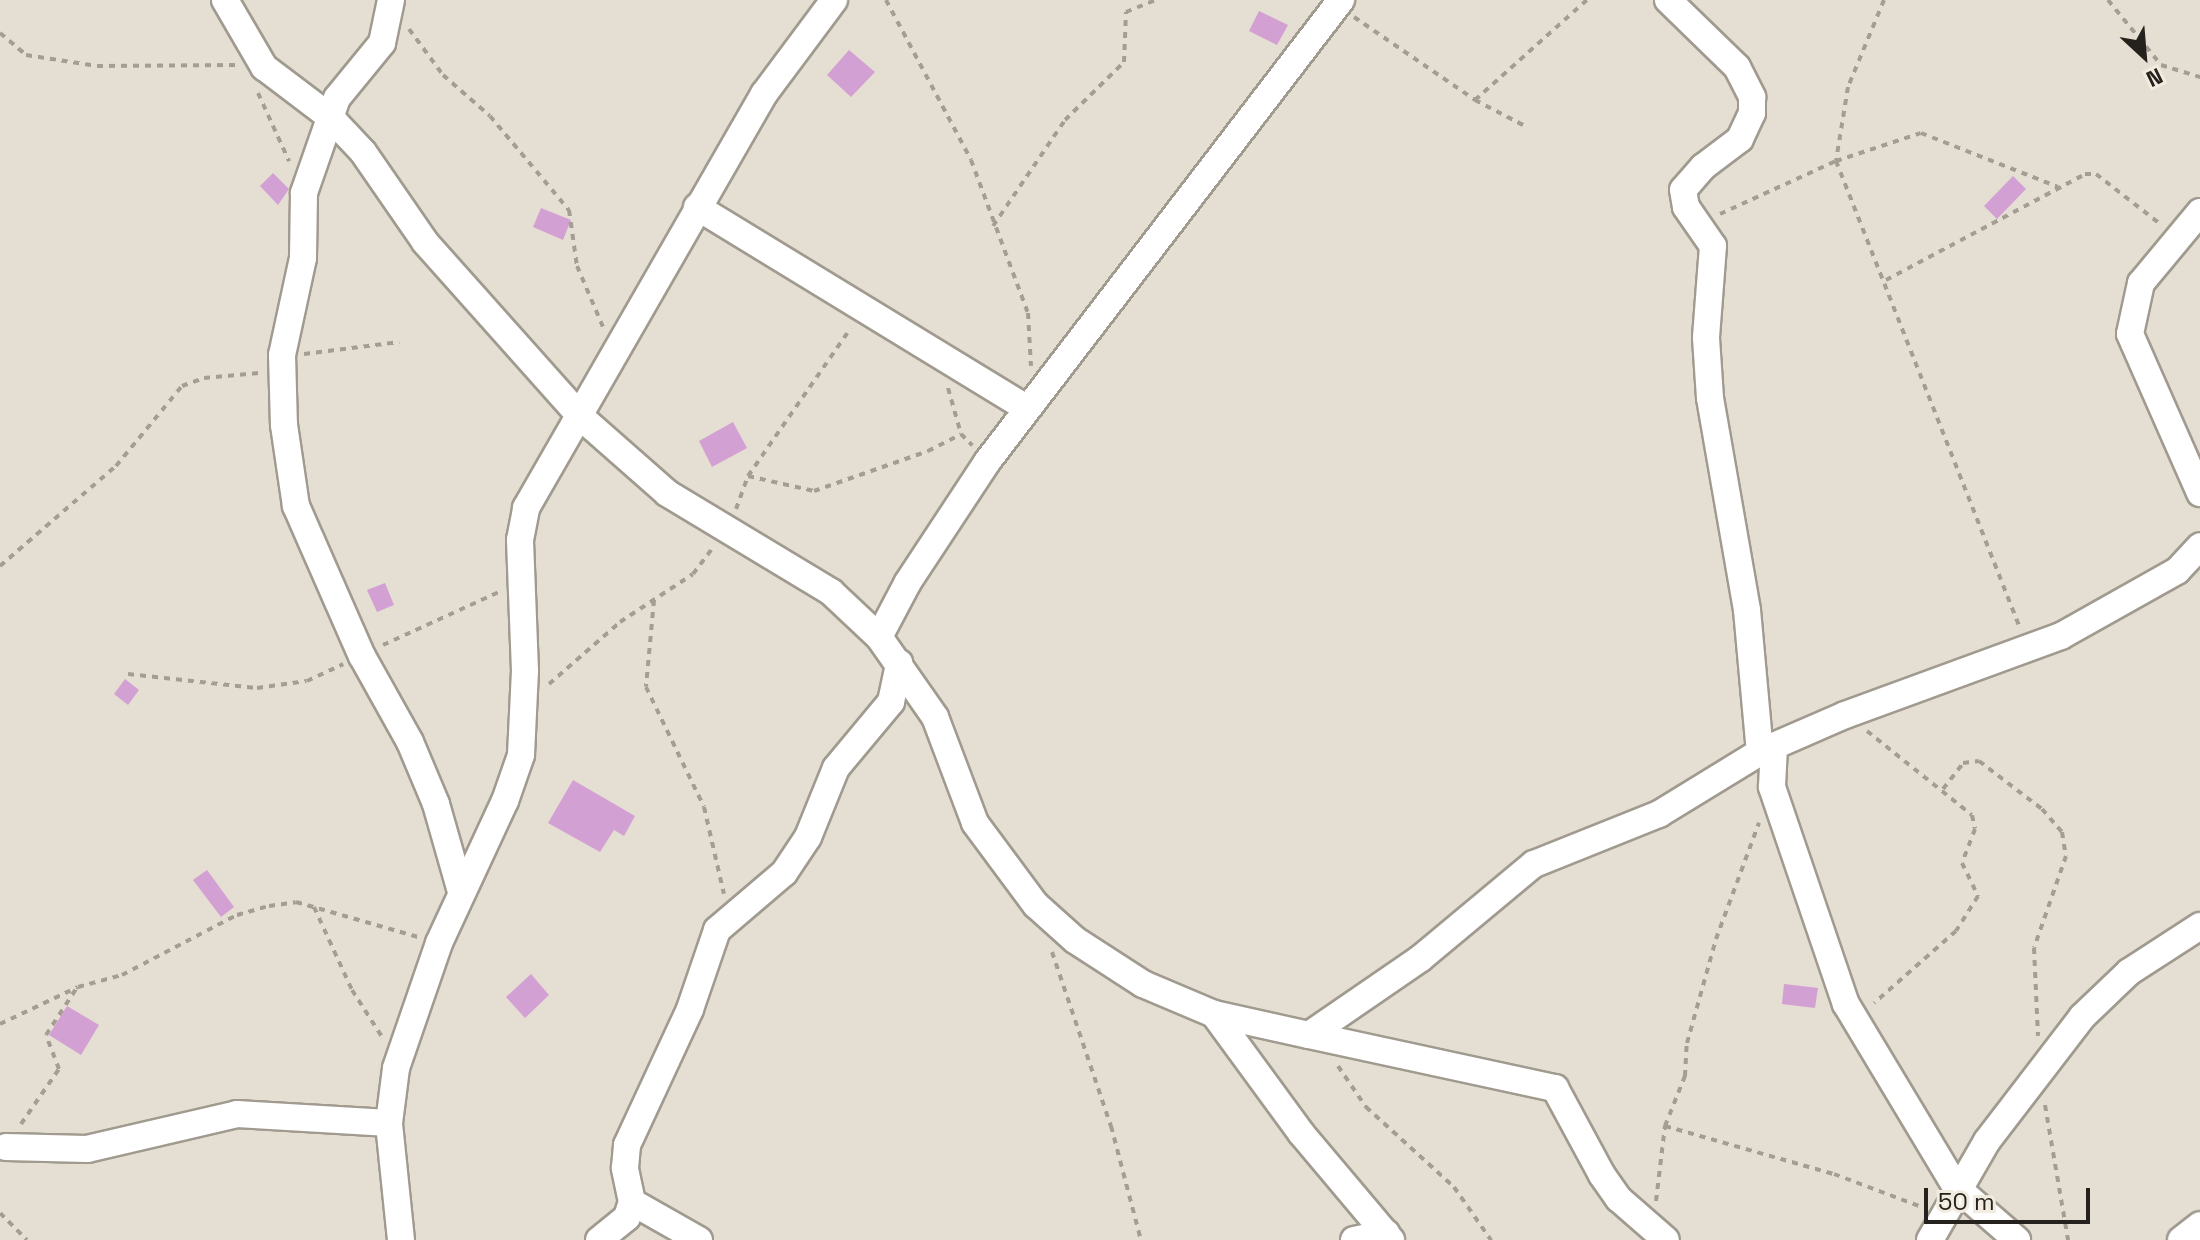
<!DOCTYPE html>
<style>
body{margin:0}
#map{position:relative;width:2200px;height:1240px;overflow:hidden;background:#e5ded2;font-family:"Space Grotesk",sans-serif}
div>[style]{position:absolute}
.building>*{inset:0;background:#d3a0d3}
.path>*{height:4px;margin-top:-2px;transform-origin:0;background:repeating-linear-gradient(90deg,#a39d94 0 6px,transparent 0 12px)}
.roads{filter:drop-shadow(2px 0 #a09a8f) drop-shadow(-2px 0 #a09a8f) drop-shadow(0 2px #a09a8f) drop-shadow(0 -2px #a09a8f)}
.minor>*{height:26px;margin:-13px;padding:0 13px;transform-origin:13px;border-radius:13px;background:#fff}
span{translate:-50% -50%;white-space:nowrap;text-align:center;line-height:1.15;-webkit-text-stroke:8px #f2ebdf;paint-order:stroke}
.north{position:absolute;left:2104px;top:16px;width:80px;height:80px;-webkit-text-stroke:6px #f2ebdf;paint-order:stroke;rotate:154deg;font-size:22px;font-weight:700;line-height:32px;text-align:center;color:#25221e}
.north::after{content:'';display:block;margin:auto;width:28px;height:36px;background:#25221e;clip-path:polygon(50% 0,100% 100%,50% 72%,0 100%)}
.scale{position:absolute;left:1924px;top:1188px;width:166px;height:36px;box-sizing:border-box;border:4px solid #25221e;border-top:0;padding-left:10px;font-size:24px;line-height:28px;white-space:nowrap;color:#25221e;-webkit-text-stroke:6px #f2ebdf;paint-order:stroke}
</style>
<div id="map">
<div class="building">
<i style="clip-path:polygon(1259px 11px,1288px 25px,1277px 45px,1249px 31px)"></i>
<i style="clip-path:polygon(849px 50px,875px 72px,851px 97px,827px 75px)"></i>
<i style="clip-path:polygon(273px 173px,289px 189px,278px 205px,260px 186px)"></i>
<i style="clip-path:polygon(2013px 176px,2026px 189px,1997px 219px,1984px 206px)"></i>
<i style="clip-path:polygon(541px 208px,571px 220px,563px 240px,533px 227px)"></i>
<i style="clip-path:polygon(733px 422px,747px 448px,712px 467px,699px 441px)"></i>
<i style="clip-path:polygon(385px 583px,394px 605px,377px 612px,367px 590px)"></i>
<i style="clip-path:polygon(125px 679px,139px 690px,128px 705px,114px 694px)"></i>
<i style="clip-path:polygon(573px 780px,635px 816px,624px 836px,614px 830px,600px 852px,548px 823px)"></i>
<i style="clip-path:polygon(207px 870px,234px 907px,221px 917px,193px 880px)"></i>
<i style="clip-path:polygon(531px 974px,549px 995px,525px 1018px,506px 997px)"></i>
<i style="clip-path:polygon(1784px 984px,1818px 988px,1815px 1008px,1782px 1004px)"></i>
<i style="clip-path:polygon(67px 1006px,99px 1025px,81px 1055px,49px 1035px)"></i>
</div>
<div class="path">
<i style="left:886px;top:0;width:181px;rotate:62deg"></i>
<i style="left:971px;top:160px;width:163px;rotate:69.6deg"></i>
<i style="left:1028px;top:313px;width:53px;rotate:86.8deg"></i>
<i style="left:1884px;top:0;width:94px;rotate:112.5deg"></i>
<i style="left:1848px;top:87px;width:75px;rotate:99.2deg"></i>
<i style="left:1836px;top:161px;width:500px;rotate:68.5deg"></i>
<i style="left:2108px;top:0;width:84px;rotate:50.8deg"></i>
<i style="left:2161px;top:65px;width:41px;rotate:17.1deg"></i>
<i style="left:1354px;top:17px;width:147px;rotate:34.4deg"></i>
<i style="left:1475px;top:100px;width:56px;rotate:27.5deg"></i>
<i style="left:409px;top:29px;width:57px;rotate:53.5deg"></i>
<i style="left:443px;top:75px;width:62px;rotate:41.1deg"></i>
<i style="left:490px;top:116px;width:123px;rotate:50deg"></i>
<i style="left:569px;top:210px;width:57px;rotate:81.9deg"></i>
<i style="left:577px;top:266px;width:66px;rotate:66.9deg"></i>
<i style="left:0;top:33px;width:34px;rotate:40deg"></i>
<i style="left:26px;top:55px;width:72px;rotate:8.8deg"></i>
<i style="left:97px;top:66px;width:141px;rotate:-0.4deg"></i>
<i style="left:258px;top:93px;width:75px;rotate:65.5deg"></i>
<i style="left:1475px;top:100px;width:150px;rotate:-41.8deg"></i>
<i style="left:1720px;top:214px;width:128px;rotate:-24.6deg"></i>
<i style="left:1836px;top:161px;width:89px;rotate:-18.2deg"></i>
<i style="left:1921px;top:133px;width:147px;rotate:21.5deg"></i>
<i style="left:993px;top:226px;width:128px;rotate:-55.8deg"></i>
<i style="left:1065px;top:120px;width:83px;rotate:-44.5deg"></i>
<i style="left:1124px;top:62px;width:50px;rotate:-87.7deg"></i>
<i style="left:1126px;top:12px;width:32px;rotate:-22deg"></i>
<i style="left:1886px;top:280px;width:225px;rotate:-28deg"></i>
<i style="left:2085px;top:174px;width:11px"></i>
<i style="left:2096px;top:174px;width:80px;rotate:37.9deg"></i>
<i style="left:304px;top:354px;width:96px;rotate:-7.2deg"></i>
<i style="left:948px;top:388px;width:48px;rotate:74.2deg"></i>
<i style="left:961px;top:434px;width:16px;rotate:45deg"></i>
<i style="left:748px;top:476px;width:68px;rotate:12.8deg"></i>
<i style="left:814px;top:491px;width:121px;rotate:-19.3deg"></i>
<i style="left:928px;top:451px;width:37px;rotate:-27deg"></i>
<i style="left:736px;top:509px;width:35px;rotate:-70deg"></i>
<i style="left:748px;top:476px;width:180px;rotate:-55.2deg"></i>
<i style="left:0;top:566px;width:153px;rotate:-40.8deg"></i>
<i style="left:116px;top:466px;width:104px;rotate:-50.5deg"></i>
<i style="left:182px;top:386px;width:23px;rotate:-20deg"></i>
<i style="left:204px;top:378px;width:56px;rotate:-5.1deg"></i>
<i style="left:654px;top:600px;width:87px;rotate:95.3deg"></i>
<i style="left:646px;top:687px;width:133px;rotate:64.2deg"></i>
<i style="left:704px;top:807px;width:89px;rotate:77.1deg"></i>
<i style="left:383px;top:645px;width:128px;rotate:-24.6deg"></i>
<i style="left:128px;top:674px;width:130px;rotate:6.2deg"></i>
<i style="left:257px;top:688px;width:50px;rotate:-8deg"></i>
<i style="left:307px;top:681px;width:40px;rotate:-25deg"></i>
<i style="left:549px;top:684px;width:94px;rotate:-41.1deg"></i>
<i style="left:620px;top:622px;width:87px;rotate:-33.3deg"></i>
<i style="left:693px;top:574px;width:34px;rotate:-53deg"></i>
<i style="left:1867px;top:731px;width:134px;rotate:38.7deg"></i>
<i style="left:1972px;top:815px;width:14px;rotate:78deg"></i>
<i style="left:1975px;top:829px;width:36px;rotate:111deg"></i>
<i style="left:1962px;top:863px;width:37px;rotate:64deg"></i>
<i style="left:1978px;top:896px;width:41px;rotate:122.2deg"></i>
<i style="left:1956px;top:931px;width:109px;rotate:138.7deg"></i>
<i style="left:1943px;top:789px;width:33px;rotate:-52deg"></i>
<i style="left:1963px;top:763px;width:16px;rotate:-7deg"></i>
<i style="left:1979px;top:761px;width:79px;rotate:37.3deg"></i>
<i style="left:2042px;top:809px;width:30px;rotate:49deg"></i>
<i style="left:2062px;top:832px;width:24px;rotate:81deg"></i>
<i style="left:2066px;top:856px;width:97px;rotate:109.2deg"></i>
<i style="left:2034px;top:948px;width:88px;rotate:87.4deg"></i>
<i style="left:314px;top:907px;width:91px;rotate:65.4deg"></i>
<i style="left:352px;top:990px;width:56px;rotate:57.4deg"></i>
<i style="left:1052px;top:952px;width:184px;rotate:71.3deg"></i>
<i style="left:1111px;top:1126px;width:118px;rotate:75.3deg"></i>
<i style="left:0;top:1024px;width:86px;rotate:-25.4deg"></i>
<i style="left:78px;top:987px;width:46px;rotate:-15.3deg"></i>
<i style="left:122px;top:975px;width:130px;rotate:-27.6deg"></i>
<i style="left:237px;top:915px;width:33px;rotate:-16deg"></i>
<i style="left:269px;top:906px;width:27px;rotate:-8deg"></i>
<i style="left:296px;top:902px;width:127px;rotate:16deg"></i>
<i style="left:1338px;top:1066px;width:50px;rotate:55.7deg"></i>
<i style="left:1366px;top:1107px;width:119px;rotate:42.3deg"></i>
<i style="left:1454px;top:1187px;width:65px;rotate:55.1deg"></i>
<i style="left:2045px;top:1105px;width:137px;rotate:80.3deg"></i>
<i style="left:21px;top:1124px;width:67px;rotate:-55.4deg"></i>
<i style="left:59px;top:1069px;width:36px;rotate:-111deg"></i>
<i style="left:46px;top:1035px;width:55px;rotate:-56.9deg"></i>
<i style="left:1665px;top:1126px;width:176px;rotate:15.9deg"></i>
<i style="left:1834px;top:1174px;width:94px;rotate:20.6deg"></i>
<i style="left:1656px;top:1201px;width:76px;rotate:-83.2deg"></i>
<i style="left:1665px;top:1126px;width:54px;rotate:-68.2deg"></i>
<i style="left:1685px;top:1076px;width:33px;rotate:-87deg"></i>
<i style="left:1687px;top:1043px;width:108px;rotate:-74.4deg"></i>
<i style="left:1716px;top:939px;width:124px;rotate:-69.7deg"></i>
<i style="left:0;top:1213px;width:38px;rotate:45deg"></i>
</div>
<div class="roads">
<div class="minor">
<i style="left:225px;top:0;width:78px;rotate:59.8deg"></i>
<i style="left:264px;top:67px;width:83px;rotate:37.1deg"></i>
<i style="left:330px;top:117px;width:48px;rotate:46.7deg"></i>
<i style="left:363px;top:152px;width:109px;rotate:55.4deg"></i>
<i style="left:425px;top:242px;width:236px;rotate:48.3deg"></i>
<i style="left:582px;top:418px;width:113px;rotate:41.4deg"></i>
<i style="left:667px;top:493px;width:192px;rotate:31.1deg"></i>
<i style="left:831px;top:592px;width:66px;rotate:43.2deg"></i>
<i style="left:879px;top:637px;width:98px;rotate:55deg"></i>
<i style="left:935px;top:717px;width:113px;rotate:69.3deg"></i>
<i style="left:975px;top:823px;width:102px;rotate:53.4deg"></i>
<i style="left:1036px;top:905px;width:52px;rotate:41.9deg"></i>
<i style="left:1075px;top:940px;width:81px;rotate:32.9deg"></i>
<i style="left:1143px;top:984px;width:77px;rotate:22.9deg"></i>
<i style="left:1214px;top:1014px;width:97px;rotate:12.5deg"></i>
<i style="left:1309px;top:1035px;width:136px;rotate:-34.5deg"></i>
<i style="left:1421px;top:958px;width:147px;rotate:-39.8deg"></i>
<i style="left:1534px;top:864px;width:135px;rotate:-21.8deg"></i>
<i style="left:1659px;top:814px;width:119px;rotate:-31.5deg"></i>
<i style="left:1760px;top:752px;width:93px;rotate:-23.5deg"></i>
<i style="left:1845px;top:715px;width:230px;rotate:-20.1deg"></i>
<i style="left:2061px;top:636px;width:133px;rotate:-29.3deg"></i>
<i style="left:2177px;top:571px;width:34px;rotate:-47deg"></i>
<i style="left:391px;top:0;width:44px;rotate:101.8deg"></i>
<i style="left:382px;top:43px;width:71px;rotate:129.3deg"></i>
<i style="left:337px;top:98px;width:101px;rotate:109.2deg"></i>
<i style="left:304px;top:193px;width:65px;rotate:90.9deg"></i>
<i style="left:303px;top:258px;width:99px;rotate:102.2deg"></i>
<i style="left:282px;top:355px;width:70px;rotate:88.4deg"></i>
<i style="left:284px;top:425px;width:82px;rotate:81.6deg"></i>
<i style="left:296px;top:506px;width:164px;rotate:66.3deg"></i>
<i style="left:362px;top:656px;width:98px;rotate:60.8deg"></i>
<i style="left:410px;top:742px;width:67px;rotate:67.2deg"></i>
<i style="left:436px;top:804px;width:91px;rotate:74.1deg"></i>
<i style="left:1668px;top:0;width:96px;rotate:44.2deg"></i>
<i style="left:1737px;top:67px;width:34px;rotate:63deg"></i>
<i style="left:1752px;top:97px;width:16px;rotate:90deg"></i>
<i style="left:1752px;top:113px;width:29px;rotate:115deg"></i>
<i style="left:1740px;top:139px;width:46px;rotate:142.9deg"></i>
<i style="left:1703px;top:167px;width:30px;rotate:131deg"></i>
<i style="left:1683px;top:190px;width:17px;rotate:80deg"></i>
<i style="left:1686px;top:207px;width:47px;rotate:55.3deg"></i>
<i style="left:1713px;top:246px;width:92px;rotate:94.4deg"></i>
<i style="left:1706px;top:338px;width:60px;rotate:86.2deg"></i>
<i style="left:1710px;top:398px;width:215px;rotate:80.1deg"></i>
<i style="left:1747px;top:610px;width:143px;rotate:84.8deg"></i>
<i style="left:697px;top:207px;width:386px;rotate:31.4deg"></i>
<i style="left:2200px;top:212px;width:92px;rotate:129.7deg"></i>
<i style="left:2141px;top:283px;width:52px;rotate:102.2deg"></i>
<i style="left:2130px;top:334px;width:174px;rotate:66.2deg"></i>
<i style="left:879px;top:637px;width:62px;rotate:-62.2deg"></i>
<i style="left:908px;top:582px;width:144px;rotate:-56.6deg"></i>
<i style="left:987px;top:462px;width:582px;rotate:-52.54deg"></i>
<i style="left:1774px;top:747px;width:40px;rotate:92.9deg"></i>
<i style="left:1772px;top:787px;width:229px;rotate:71.2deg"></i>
<i style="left:1846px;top:1004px;width:214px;rotate:59deg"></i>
<i style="left:1956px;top:1187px;width:81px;rotate:41deg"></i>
<i style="left:1214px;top:1014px;width:147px;rotate:53.8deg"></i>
<i style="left:1301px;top:1133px;width:140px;rotate:49.9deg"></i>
<i style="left:1309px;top:1035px;width:252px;rotate:12.2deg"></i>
<i style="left:1555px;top:1088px;width:99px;rotate:61.6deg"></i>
<i style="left:1602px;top:1175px;width:29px;rotate:55deg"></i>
<i style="left:1619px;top:1199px;width:62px;rotate:41.1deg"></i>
<i style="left:6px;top:1147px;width:81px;rotate:1.4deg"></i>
<i style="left:87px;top:1149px;width:154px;rotate:-13.1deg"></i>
<i style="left:237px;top:1114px;width:152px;rotate:3.4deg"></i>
<i style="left:632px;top:1202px;width:77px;rotate:29.6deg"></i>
<i style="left:401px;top:1240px;width:118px;rotate:-95.9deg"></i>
<i style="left:389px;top:1123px;width:55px;rotate:-82.7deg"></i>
<i style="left:396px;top:1068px;width:132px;rotate:-71deg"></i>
<i style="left:439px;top:943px;width:157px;rotate:-65.1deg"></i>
<i style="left:505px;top:801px;width:49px;rotate:-70.8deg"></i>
<i style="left:521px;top:755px;width:84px;rotate:-87.3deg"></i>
<i style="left:525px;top:671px;width:131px;rotate:-92.2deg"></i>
<i style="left:520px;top:540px;width:33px;rotate:-79deg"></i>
<i style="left:526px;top:508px;width:478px;rotate:-60.1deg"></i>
<i style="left:764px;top:94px;width:117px;rotate:-53.3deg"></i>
<i style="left:599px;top:1240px;width:36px;rotate:-39deg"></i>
<i style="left:627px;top:1217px;width:16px;rotate:-72deg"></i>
<i style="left:632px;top:1202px;width:35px;rotate:-102deg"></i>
<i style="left:625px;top:1168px;width:23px;rotate:-85deg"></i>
<i style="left:627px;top:1145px;width:150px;rotate:-65.1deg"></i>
<i style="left:690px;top:1009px;width:83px;rotate:-71.1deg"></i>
<i style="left:717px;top:930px;width:88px;rotate:-40.4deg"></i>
<i style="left:784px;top:873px;width:43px;rotate:-56.3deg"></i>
<i style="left:808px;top:837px;width:74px;rotate:-67.9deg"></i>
<i style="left:836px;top:768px;width:86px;rotate:-50.2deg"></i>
<i style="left:891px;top:702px;width:40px;rotate:-78deg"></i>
<i style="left:1354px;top:1240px;width:33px;rotate:-12deg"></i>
<i style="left:1930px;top:1240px;width:114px;rotate:-60.1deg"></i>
<i style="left:1987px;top:1141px;width:156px;rotate:-52.5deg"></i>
<i style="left:2082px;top:1017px;width:65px;rotate:-43.8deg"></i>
<i style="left:2129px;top:972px;width:85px;rotate:-32.9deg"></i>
<i style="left:2181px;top:1240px;width:24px;rotate:-38deg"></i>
</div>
</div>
<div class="north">N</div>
<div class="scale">50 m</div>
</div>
